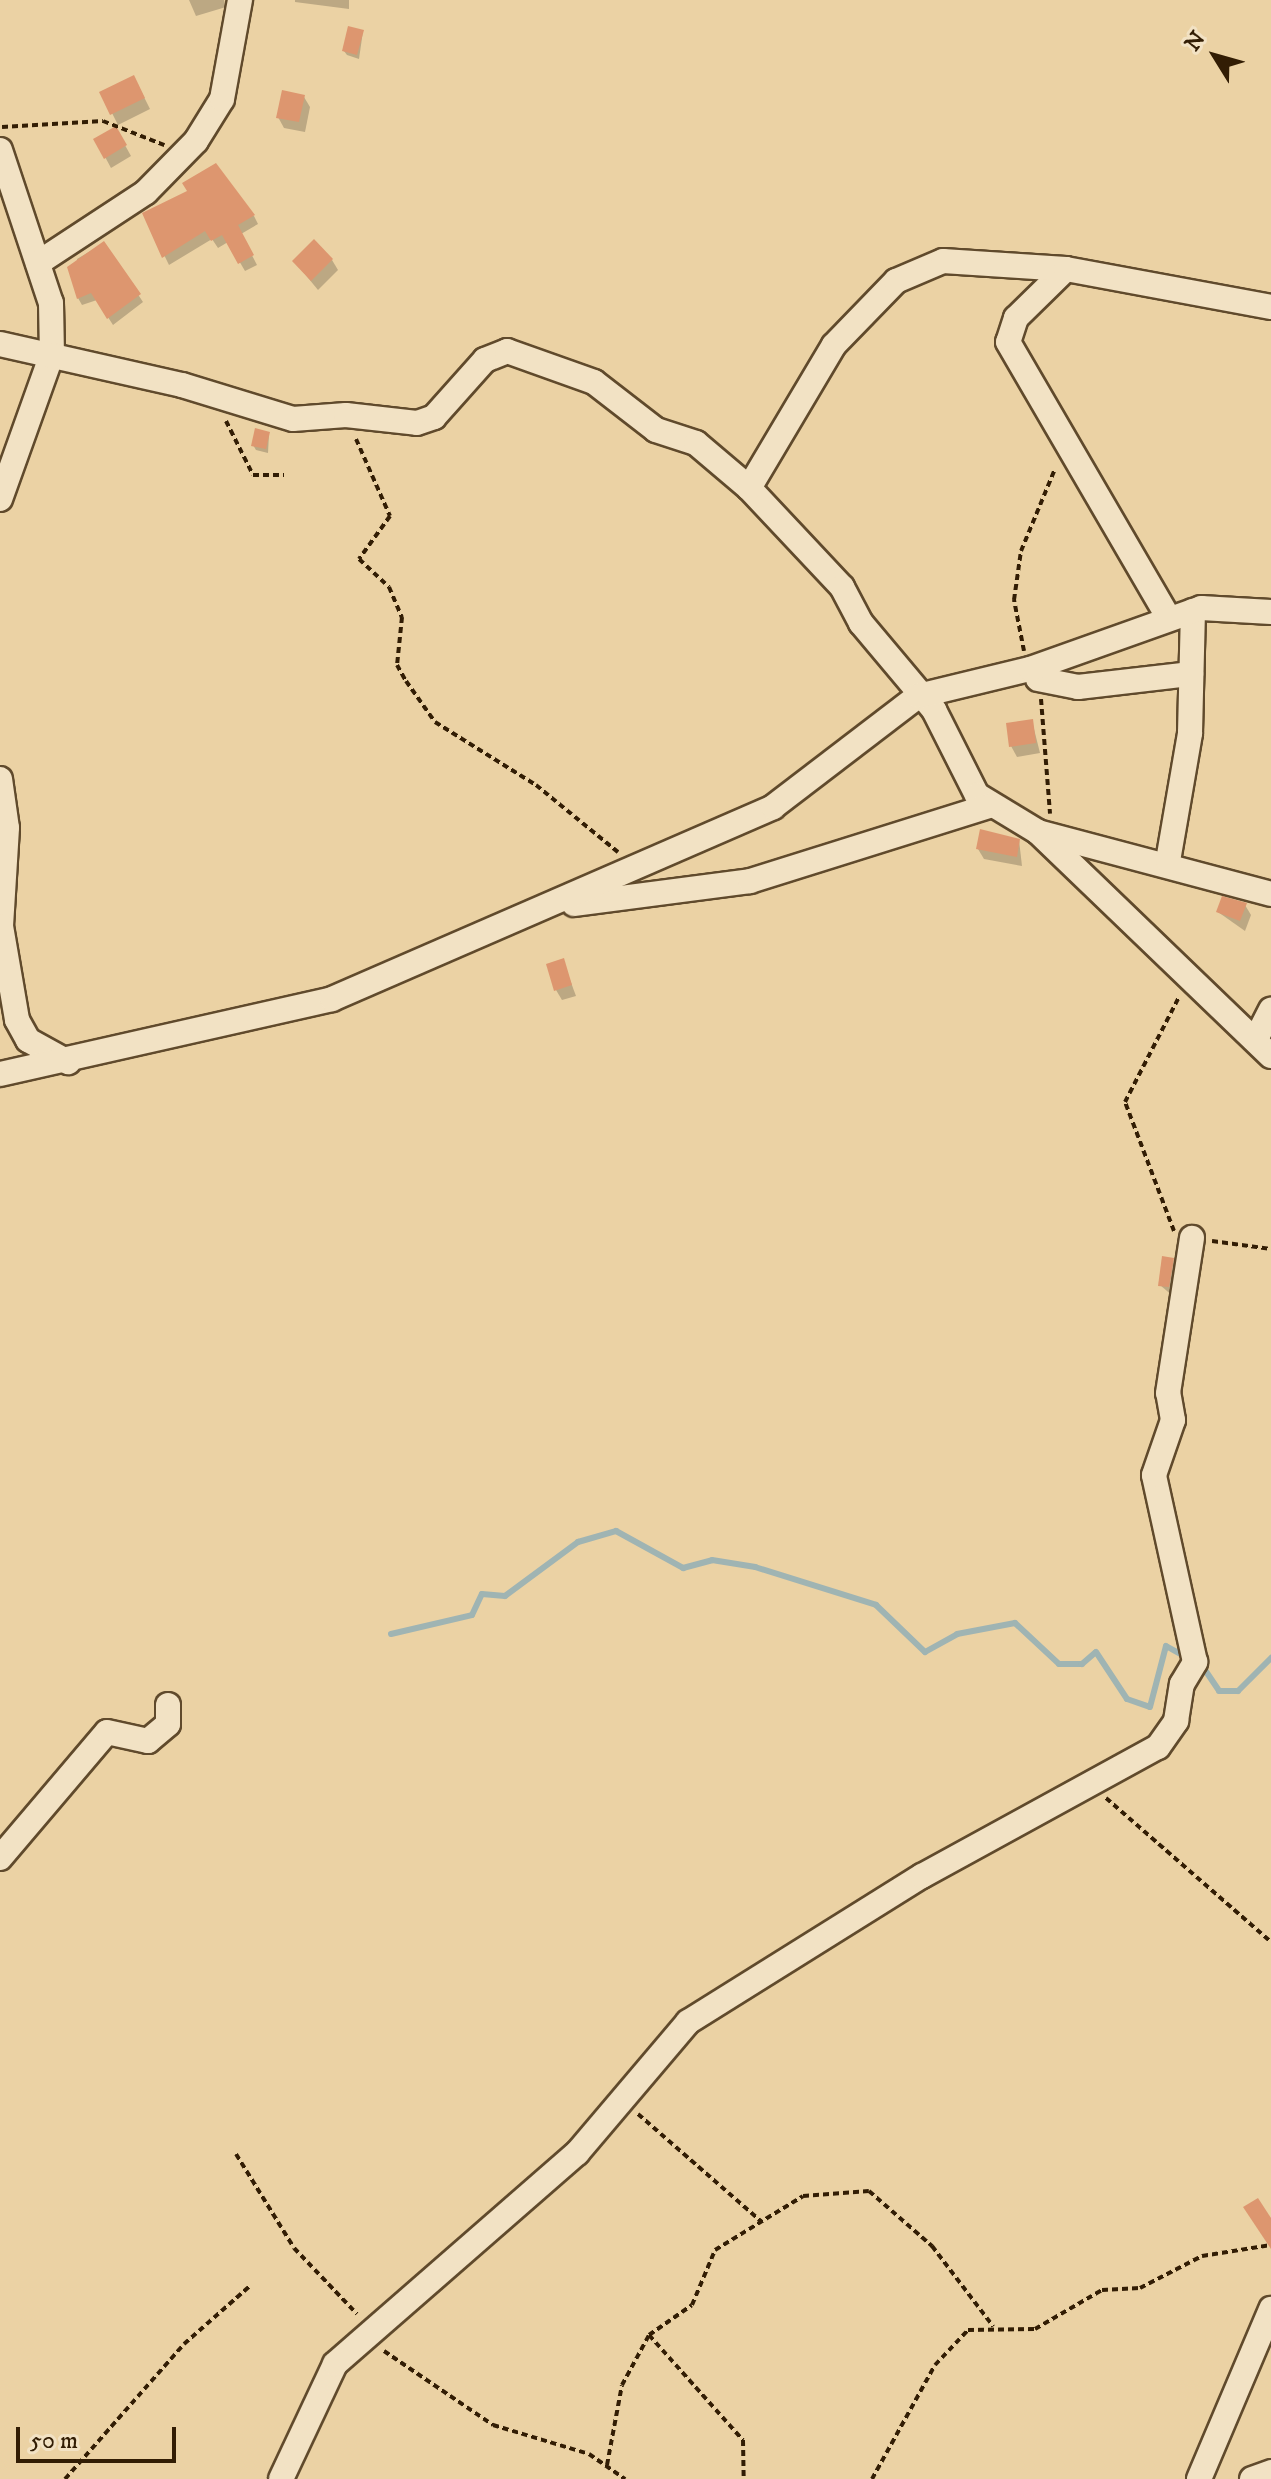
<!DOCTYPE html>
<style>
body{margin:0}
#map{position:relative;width:1271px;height:2479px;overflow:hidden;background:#ebd2a4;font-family:"IM FELL DW Pica",serif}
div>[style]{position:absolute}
.shadow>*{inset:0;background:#0003}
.stream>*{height:6px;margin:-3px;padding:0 3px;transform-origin:3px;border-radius:3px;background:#9fb4b3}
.building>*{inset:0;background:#dd966f}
.path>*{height:4px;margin-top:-2px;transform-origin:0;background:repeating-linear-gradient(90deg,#321d04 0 6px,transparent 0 10px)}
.roads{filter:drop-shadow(2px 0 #604a2c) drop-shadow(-2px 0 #604a2c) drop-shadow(0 2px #604a2c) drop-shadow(0 -2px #604a2c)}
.minor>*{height:24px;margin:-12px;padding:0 12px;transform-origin:12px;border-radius:12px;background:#f2e2c4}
span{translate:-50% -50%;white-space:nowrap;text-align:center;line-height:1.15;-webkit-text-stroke:7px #f2e2c4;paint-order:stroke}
.north{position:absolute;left:1175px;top:16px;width:80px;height:80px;-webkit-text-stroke:6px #f2e2c4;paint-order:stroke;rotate:307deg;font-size:22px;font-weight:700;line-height:32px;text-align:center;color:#321d04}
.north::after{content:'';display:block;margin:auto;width:28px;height:36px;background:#321d04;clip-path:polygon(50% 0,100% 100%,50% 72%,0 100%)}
.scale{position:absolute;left:16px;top:2427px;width:160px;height:36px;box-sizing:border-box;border:4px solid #321d04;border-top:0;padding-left:10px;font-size:24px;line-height:28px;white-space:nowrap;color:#321d04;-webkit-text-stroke:6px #f2e2c4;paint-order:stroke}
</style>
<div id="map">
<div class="shadow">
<i style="clip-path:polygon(189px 0,224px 0,226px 7px,196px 16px)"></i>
<i style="clip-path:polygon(349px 0,349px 9px,295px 2px,295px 0)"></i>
<i style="clip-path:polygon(363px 31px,359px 59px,347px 55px,344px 51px)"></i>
<i style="clip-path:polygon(139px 87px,150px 109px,118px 125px,102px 93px)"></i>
<i style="clip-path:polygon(304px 97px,310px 107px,305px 132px,284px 128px,278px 117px)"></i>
<i style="clip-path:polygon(116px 129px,131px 156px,111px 168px,96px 140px)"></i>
<i style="clip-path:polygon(144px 214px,254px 216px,258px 224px,241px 234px,257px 265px,245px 271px,228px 242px,218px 248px,212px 239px,169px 265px)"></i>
<i style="clip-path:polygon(104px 243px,143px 302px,113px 325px,97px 300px,82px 305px,78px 298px,77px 259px)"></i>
<i style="clip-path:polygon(332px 260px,338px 270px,318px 290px,295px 262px)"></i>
<i style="clip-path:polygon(269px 434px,268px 453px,256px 450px,253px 445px)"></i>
<i style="clip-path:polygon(1032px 721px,1040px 753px,1017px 757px,1011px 746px)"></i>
<i style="clip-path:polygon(1019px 840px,1022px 866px,984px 859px,978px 849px)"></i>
<i style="clip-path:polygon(1245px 905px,1251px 915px,1245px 931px,1218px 912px)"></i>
<i style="clip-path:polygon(563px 961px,576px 996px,562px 1000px,556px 990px)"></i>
<i style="clip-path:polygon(1173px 1259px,1179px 1270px,1174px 1297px,1160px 1285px)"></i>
</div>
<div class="stream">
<i style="left:391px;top:1634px;width:83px;rotate:-13.2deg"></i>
<i style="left:472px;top:1615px;width:23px;rotate:-65deg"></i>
<i style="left:482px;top:1594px;width:23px;rotate:5deg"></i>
<i style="left:505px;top:1596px;width:91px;rotate:-36.5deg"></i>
<i style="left:578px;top:1542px;width:40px;rotate:-16deg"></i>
<i style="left:616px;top:1531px;width:77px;rotate:28.9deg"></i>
<i style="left:683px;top:1568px;width:30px;rotate:-15deg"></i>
<i style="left:712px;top:1560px;width:44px;rotate:9.2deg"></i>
<i style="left:755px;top:1567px;width:127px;rotate:17.4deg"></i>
<i style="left:876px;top:1605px;width:68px;rotate:43.8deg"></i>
<i style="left:925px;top:1652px;width:37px;rotate:-29deg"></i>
<i style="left:957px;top:1634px;width:59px;rotate:-10.7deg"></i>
<i style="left:1015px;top:1623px;width:60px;rotate:43deg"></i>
<i style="left:1059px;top:1664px;width:23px"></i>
<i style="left:1082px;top:1664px;width:18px;rotate:-41deg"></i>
<i style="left:1096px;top:1652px;width:56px;rotate:56.6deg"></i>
<i style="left:1127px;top:1699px;width:24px;rotate:19deg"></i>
<i style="left:1150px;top:1707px;width:63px;rotate:-75.3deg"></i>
<i style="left:1166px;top:1646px;width:25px;rotate:29deg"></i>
<i style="left:1201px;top:1664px;width:32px;rotate:56deg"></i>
<i style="left:1219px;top:1691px;width:19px"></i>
<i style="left:1238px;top:1691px;width:47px;rotate:-45deg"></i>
</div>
<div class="building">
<i style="clip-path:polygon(348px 26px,364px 30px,357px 55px,342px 51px)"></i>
<i style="clip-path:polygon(134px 75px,145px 98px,110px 115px,99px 92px)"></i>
<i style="clip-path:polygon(282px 90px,305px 95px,299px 122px,276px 118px)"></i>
<i style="clip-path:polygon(116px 126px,127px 145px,104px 159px,93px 139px)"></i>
<i style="clip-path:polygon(216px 163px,255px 215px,238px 225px,254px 255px,238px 264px,222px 235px,211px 241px,205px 231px,162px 258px,142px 213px,187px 191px,182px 183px)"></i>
<i style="clip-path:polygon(314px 239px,333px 259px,311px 281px,292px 261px)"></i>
<i style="clip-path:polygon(104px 241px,141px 294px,107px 319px,91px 293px,77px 299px,67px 267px)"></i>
<i style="clip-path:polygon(255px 428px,270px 432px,266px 449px,251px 446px)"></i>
<i style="clip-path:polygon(1033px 719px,1036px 743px,1009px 747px,1006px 723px)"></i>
<i style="clip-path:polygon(980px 829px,1020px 839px,1017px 857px,976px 849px)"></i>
<i style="clip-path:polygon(1222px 896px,1247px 903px,1240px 921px,1216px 912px)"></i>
<i style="clip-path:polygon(564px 958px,572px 985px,554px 991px,546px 964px)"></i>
<i style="clip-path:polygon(1162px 1256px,1174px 1258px,1169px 1287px,1158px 1286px)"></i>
<i style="clip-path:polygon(1258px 2198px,1271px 2218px,1271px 2249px,1243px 2207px)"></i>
</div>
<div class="path">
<i style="left:2px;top:127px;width:101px;rotate:-3.4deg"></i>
<i style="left:103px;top:121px;width:66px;rotate:21.5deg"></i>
<i style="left:226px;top:421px;width:60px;rotate:63.4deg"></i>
<i style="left:253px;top:475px;width:31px"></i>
<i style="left:356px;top:439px;width:84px;rotate:66.2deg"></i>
<i style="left:390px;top:516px;width:53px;rotate:125.8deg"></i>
<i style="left:359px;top:559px;width:41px;rotate:43deg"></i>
<i style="left:389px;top:587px;width:33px;rotate:67deg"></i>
<i style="left:402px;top:617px;width:48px;rotate:95.9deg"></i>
<i style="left:397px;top:665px;width:18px;rotate:61deg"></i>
<i style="left:406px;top:681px;width:50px;rotate:54.7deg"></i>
<i style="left:435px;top:722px;width:119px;rotate:32deg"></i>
<i style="left:536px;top:785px;width:106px;rotate:39.3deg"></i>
<i style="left:1024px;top:651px;width:52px;rotate:-101.1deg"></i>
<i style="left:1014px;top:600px;width:49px;rotate:-81.9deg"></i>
<i style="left:1021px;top:551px;width:89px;rotate:-67.5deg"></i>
<i style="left:1041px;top:699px;width:115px;rotate:85.5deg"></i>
<i style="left:1174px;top:1231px;width:138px;rotate:-110.8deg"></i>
<i style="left:1125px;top:1102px;width:118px;rotate:-62.8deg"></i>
<i style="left:1212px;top:1241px;width:60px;rotate:7.7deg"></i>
<i style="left:1106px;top:1798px;width:219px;rotate:41.1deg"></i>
<i style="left:638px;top:2114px;width:164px;rotate:41.1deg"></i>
<i style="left:236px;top:2154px;width:110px;rotate:58.3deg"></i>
<i style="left:294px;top:2248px;width:91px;rotate:46.3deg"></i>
<i style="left:649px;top:2335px;width:141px;rotate:48.2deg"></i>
<i style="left:743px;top:2440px;width:39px;rotate:89deg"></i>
<i style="left:384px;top:2351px;width:132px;rotate:34.2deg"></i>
<i style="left:493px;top:2425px;width:100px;rotate:16.8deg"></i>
<i style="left:589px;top:2454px;width:44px;rotate:34.8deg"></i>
<i style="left:607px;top:2465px;width:81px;rotate:-79.4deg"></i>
<i style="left:622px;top:2385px;width:57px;rotate:-61.6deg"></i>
<i style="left:649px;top:2335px;width:52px;rotate:-34.9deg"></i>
<i style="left:692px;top:2305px;width:60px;rotate:-67.3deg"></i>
<i style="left:715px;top:2250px;width:103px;rotate:-31.5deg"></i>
<i style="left:803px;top:2196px;width:66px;rotate:-4.3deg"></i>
<i style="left:869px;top:2191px;width:84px;rotate:41.1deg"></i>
<i style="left:932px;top:2246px;width:101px;rotate:52.7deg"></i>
<i style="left:65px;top:2479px;width:180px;rotate:-48.6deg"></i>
<i style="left:184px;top:2344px;width:89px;rotate:-41.4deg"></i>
<i style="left:872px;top:2479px;width:130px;rotate:-61.1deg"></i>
<i style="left:935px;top:2365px;width:48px;rotate:-46.7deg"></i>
<i style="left:968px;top:2330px;width:67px;rotate:-0.9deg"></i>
<i style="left:1035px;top:2329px;width:78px;rotate:-30.2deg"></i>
<i style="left:1102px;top:2290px;width:38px;rotate:-3deg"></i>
<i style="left:1140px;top:2288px;width:70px;rotate:-27.3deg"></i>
<i style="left:1202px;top:2256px;width:70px;rotate:-9.1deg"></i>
</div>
<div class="roads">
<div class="minor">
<i style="left:0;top:150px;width:161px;rotate:71.6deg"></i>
<i style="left:51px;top:303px;width:51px;rotate:88.9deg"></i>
<i style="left:52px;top:354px;width:154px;rotate:109.7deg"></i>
<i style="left:38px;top:263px;width:129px;rotate:-33.3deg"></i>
<i style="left:146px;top:192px;width:71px;rotate:-45.6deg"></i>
<i style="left:196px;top:141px;width:49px;rotate:-58.2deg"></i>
<i style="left:222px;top:99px;width:101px;rotate:-79.7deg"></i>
<i style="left:1066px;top:269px;width:70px;rotate:135.6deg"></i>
<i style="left:1016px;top:318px;width:25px;rotate:108deg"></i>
<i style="left:1008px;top:342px;width:320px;rotate:59.8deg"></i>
<i style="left:0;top:344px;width:187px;rotate:12.7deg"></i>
<i style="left:182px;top:385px;width:116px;rotate:17deg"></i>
<i style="left:293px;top:419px;width:53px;rotate:-4.3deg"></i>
<i style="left:346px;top:415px;width:71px;rotate:6.4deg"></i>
<i style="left:417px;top:423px;width:18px;rotate:-19deg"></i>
<i style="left:434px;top:417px;width:76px;rotate:-48.2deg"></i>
<i style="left:485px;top:360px;width:24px;rotate:-22deg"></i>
<i style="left:507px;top:351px;width:92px;rotate:19.6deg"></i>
<i style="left:594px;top:382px;width:78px;rotate:37.7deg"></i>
<i style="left:656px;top:430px;width:42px;rotate:18deg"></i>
<i style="left:696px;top:443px;width:70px;rotate:40.3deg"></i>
<i style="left:749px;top:488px;width:136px;rotate:46.8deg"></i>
<i style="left:842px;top:587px;width:41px;rotate:62.2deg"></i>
<i style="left:861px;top:623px;width:114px;rotate:50deg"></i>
<i style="left:934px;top:710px;width:95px;rotate:63.2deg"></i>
<i style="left:977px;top:795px;width:71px;rotate:31.2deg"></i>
<i style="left:1038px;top:832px;width:323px;rotate:43.9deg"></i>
<i style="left:749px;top:488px;width:166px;rotate:-59.3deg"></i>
<i style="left:834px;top:345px;width:89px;rotate:-45.9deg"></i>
<i style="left:896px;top:281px;width:51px;rotate:-23.1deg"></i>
<i style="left:943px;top:261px;width:123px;rotate:3.7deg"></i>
<i style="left:1066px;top:269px;width:208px;rotate:10.5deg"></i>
<i style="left:1038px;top:679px;width:41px;rotate:11.3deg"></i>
<i style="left:1078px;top:687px;width:114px;rotate:-6.6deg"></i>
<i style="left:0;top:779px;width:49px;rotate:81.9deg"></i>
<i style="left:7px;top:828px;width:98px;rotate:93.5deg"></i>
<i style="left:1px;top:926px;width:95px;rotate:80.3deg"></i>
<i style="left:17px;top:1020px;width:23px;rotate:61deg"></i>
<i style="left:28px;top:1040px;width:46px;rotate:28.8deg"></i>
<i style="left:1038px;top:832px;width:241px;rotate:14.9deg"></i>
<i style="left:1168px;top:861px;width:130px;rotate:-80.2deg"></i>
<i style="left:1190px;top:733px;width:122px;rotate:-88.6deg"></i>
<i style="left:574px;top:904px;width:177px;rotate:-7.4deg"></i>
<i style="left:750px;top:881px;width:250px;rotate:-17.4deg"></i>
<i style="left:1256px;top:1039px;width:33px;rotate:-63deg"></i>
<i style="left:0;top:1074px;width:340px;rotate:-12.7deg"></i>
<i style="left:332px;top:999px;width:481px;rotate:-23.5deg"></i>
<i style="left:773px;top:807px;width:183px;rotate:-37.4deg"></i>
<i style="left:918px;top:696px;width:115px;rotate:-13.6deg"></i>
<i style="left:1030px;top:669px;width:182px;rotate:-19.6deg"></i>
<i style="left:1201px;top:608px;width:70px;rotate:3.3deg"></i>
<i style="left:0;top:1858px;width:165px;rotate:-49.7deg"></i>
<i style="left:107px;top:1732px;width:42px;rotate:12.4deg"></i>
<i style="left:148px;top:1741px;width:26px;rotate:-40deg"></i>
<i style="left:168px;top:1724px;width:19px;rotate:-90deg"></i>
<i style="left:281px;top:2479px;width:127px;rotate:-64.8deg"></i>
<i style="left:335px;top:2364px;width:321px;rotate:-41.1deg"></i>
<i style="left:577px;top:2153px;width:172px;rotate:-49.7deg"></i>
<i style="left:688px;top:2022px;width:276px;rotate:-32deg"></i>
<i style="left:922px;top:1876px;width:269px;rotate:-28.7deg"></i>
<i style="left:1158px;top:1747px;width:32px;rotate:-55deg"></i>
<i style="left:1176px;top:1721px;width:37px;rotate:-81deg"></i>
<i style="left:1182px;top:1684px;width:26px;rotate:-59deg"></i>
<i style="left:1195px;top:1662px;width:191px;rotate:-102.4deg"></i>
<i style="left:1154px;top:1475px;width:58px;rotate:-70.9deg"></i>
<i style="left:1173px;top:1420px;width:27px;rotate:-100deg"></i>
<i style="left:1168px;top:1393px;width:157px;rotate:-81.2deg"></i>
<i style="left:1199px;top:2479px;width:185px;rotate:-67deg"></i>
<i style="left:1252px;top:2479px;width:20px;rotate:-20deg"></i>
</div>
</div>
<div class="north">N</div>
<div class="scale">50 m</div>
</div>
